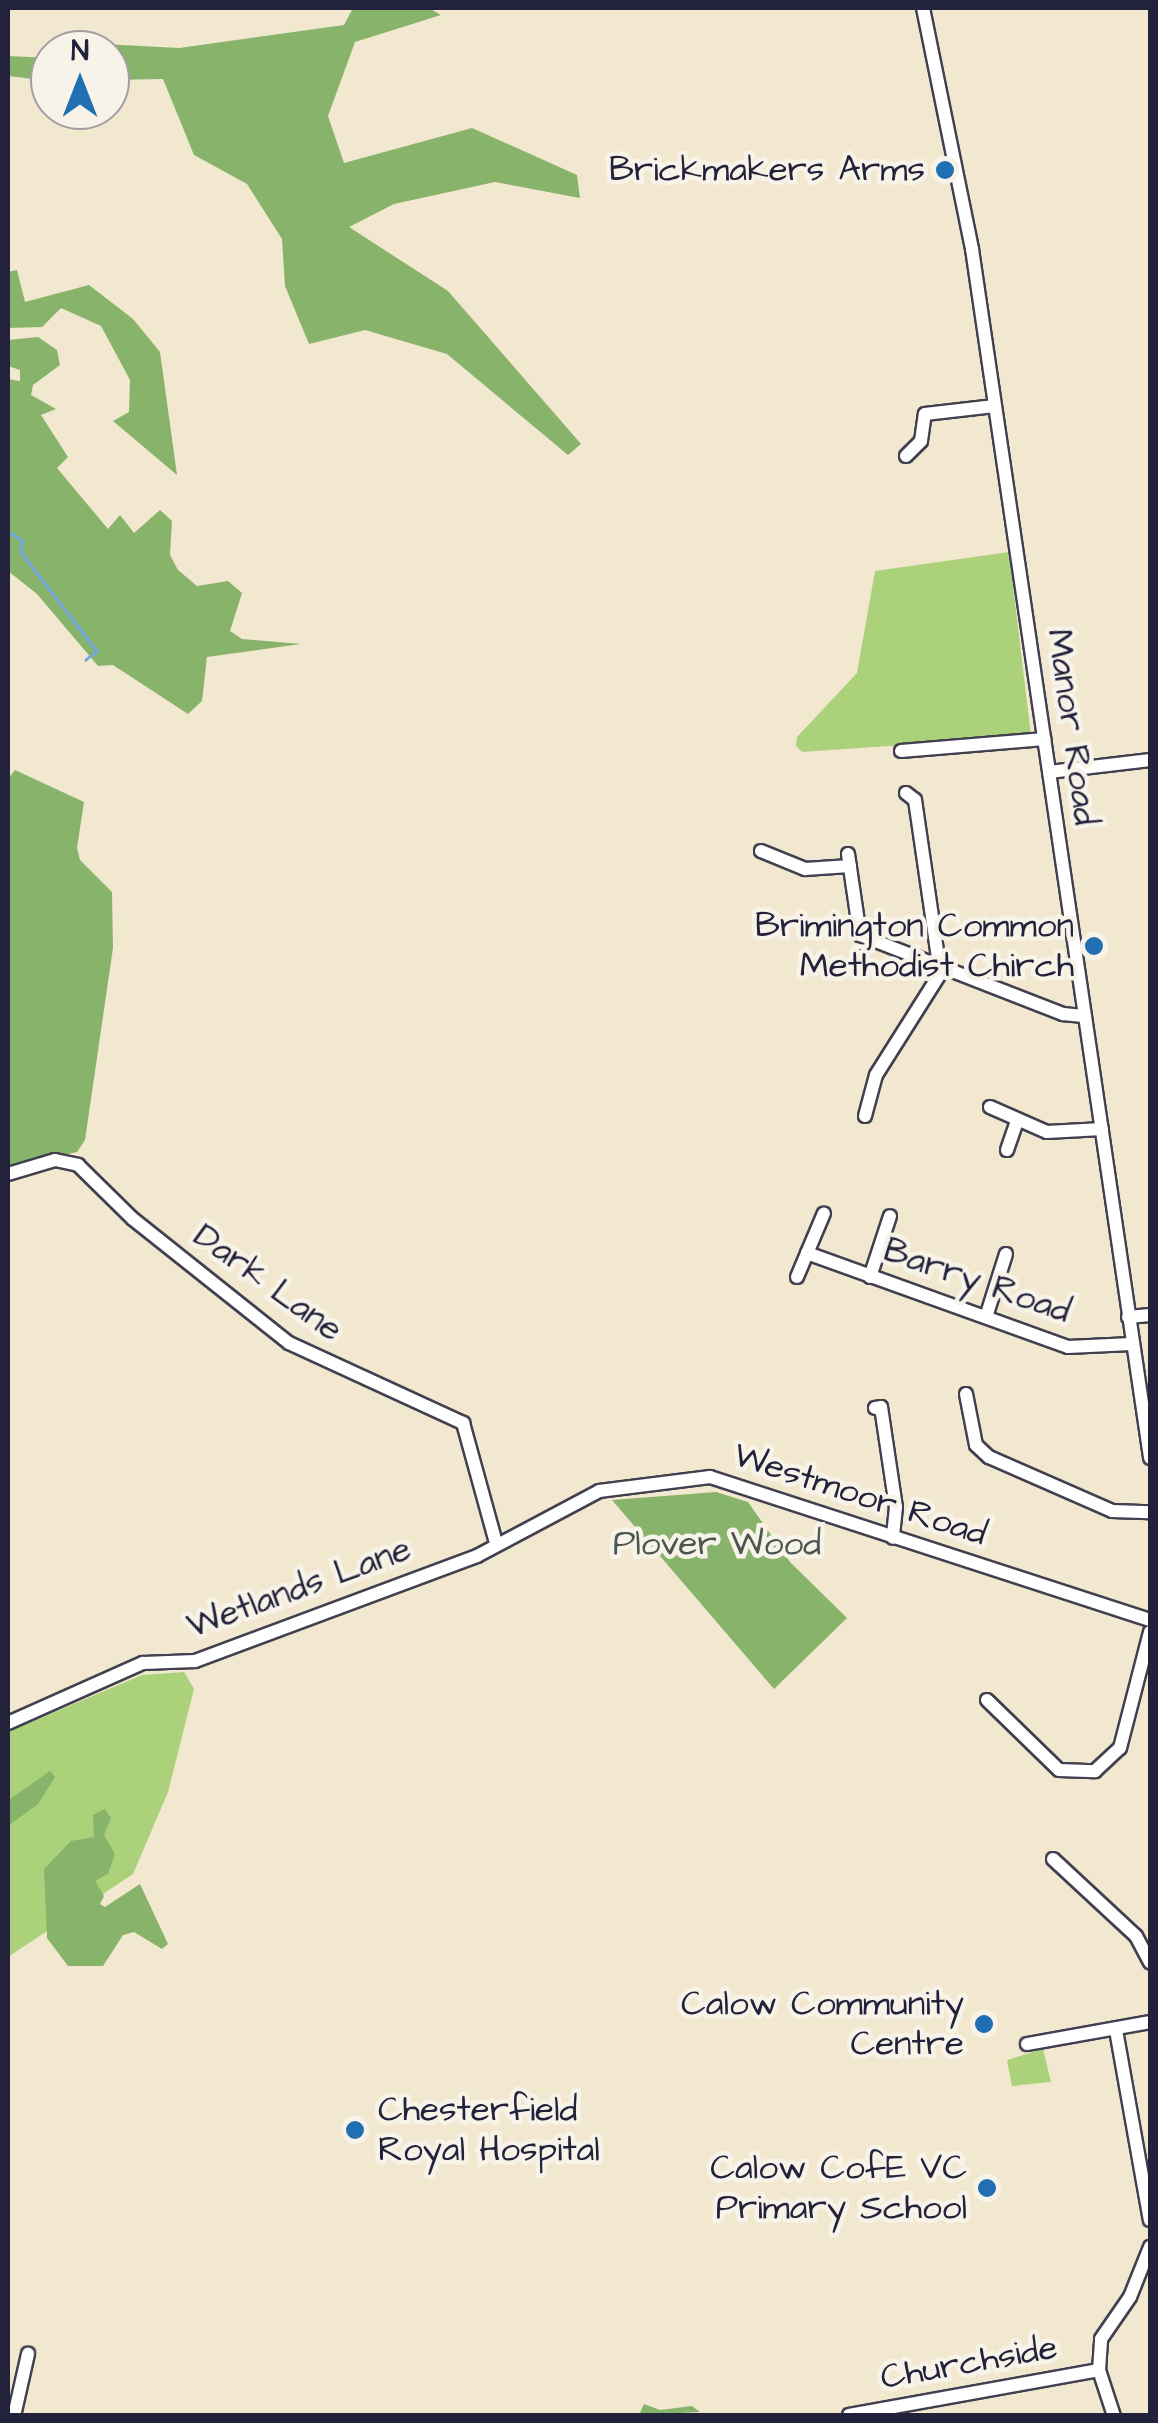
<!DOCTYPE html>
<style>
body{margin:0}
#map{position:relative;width:1158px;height:2423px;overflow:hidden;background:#f2e7cf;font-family:"Architects Daughter",sans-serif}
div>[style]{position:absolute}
.green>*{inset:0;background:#abd17b}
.forest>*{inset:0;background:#88b36b}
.stream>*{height:2.5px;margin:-1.25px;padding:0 1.25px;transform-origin:1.25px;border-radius:1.25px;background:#71a7df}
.roads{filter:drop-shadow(2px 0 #414051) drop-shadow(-2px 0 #414051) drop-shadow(0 2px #414051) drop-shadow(0 -2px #414051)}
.minor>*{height:12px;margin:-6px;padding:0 6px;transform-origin:6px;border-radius:6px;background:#fff}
.dots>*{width:28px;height:28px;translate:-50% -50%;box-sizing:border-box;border:5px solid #f7f3e8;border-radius:50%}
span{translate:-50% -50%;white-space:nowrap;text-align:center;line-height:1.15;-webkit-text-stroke:9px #f7f3e8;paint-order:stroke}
.poi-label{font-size:35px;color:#22223b}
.right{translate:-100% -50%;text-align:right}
.left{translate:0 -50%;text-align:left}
.street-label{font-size:35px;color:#22223b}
.park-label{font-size:35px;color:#4b574e}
.frame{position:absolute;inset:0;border:10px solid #22223b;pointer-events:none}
.north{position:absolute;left:30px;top:30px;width:100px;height:100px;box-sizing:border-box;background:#f7f3e8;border:2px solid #a29fa3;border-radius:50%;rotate:0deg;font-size:28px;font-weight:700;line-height:40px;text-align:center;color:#22223b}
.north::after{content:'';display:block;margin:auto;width:35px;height:45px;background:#1f6fb2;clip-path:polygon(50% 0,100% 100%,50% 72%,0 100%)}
</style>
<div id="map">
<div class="green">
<i style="clip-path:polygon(1009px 552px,1031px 736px,802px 752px,796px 746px,797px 737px,857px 673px,875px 571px)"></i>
<i style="clip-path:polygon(184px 1672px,194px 1689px,168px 1792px,133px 1874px,8px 1957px,8px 1732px,142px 1675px)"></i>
<i style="clip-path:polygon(1043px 2049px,1051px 2082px,1012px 2086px,1007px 2060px)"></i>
</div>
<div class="forest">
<i style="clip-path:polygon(353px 8px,429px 8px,441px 15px,355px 42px,328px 116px,344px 163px,472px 128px,577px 175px,580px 198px,495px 182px,394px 204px,349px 227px,448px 291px,581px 444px,568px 455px,447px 354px,365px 330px,309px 344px,285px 286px,282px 239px,247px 184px,194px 155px,163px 79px,110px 80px,110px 50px,80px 50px,103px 44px,179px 48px,344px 25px)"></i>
<i style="clip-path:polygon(8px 56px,50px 58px,50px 81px,8px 76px)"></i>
<i style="clip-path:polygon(17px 270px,25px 302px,89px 285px,133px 319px,160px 352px,177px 475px,113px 421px,129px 412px,130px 380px,101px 326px,61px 308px,42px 327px,8px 328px,8px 272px)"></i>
<i style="clip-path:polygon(38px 337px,57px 350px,60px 365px,33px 385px,31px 395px,56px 409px,41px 415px,68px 457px,57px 468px,108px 529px,120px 515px,134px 533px,160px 510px,172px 521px,170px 555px,178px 570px,197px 586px,228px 581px,242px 593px,230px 631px,242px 639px,301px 644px,207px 657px,202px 701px,188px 714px,113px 665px,98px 666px,37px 594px,8px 571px,8px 379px,20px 381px,20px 370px,8px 366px,8px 340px)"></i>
<i style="clip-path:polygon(15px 770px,84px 802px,77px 848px,80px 860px,112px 892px,113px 948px,85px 1140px,77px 1152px,8px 1168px,8px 779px)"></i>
<i style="clip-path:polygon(716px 1492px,748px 1502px,790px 1562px,847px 1618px,774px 1689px,612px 1500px)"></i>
<i style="clip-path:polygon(50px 1771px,55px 1777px,38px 1804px,8px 1826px,10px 1799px)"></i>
<i style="clip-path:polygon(105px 1809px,111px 1818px,104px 1835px,115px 1854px,108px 1874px,95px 1881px,104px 1896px,100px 1904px,105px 1907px,140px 1884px,168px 1944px,162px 1949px,134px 1932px,123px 1935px,103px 1966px,68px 1966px,47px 1938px,44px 1869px,71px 1841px,94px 1837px,93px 1815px)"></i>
<i style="clip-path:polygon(644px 2404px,660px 2410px,692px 2406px,700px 2412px,639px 2415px)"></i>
</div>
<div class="stream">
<i style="left:8px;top:531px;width:17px;rotate:33deg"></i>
<i style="left:22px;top:540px;width:12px;rotate:95deg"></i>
<i style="left:21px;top:552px;width:125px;rotate:52.5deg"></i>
<i style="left:97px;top:651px;width:14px;rotate:141deg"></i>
</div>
<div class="roads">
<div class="minor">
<i style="left:923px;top:8px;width:246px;rotate:78.5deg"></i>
<i style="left:972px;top:249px;width:1222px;rotate:81.62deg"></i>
<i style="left:906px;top:456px;width:21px;rotate:-45deg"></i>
<i style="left:921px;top:441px;width:27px;rotate:-82deg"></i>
<i style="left:925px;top:414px;width:70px;rotate:-6.5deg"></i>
<i style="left:901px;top:751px;width:144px;rotate:-4.8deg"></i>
<i style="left:1049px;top:772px;width:102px;rotate:-6.8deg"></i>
<i style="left:906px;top:793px;width:11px;rotate:38deg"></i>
<i style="left:915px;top:800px;width:166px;rotate:81.7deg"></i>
<i style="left:761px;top:851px;width:48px;rotate:22.2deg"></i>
<i style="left:805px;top:869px;width:45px;rotate:-3.8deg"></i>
<i style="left:848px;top:854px;width:82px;rotate:81.6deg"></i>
<i style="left:860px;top:935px;width:218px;rotate:21.3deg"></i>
<i style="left:1063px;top:1014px;width:20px;rotate:6deg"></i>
<i style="left:990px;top:1107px;width:62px;rotate:23.7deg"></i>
<i style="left:1047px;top:1132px;width:55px;rotate:-3.1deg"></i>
<i style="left:865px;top:1116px;width:42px;rotate:-75deg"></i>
<i style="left:876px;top:1075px;width:129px;rotate:-57.7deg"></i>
<i style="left:1007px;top:1150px;width:31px;rotate:-71deg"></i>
<i style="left:8px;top:1174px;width:49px;rotate:-16.6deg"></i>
<i style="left:55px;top:1160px;width:24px;rotate:12deg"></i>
<i style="left:78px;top:1165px;width:77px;rotate:44.5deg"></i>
<i style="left:133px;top:1219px;width:199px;rotate:38.5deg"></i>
<i style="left:289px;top:1343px;width:192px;rotate:24.7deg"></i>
<i style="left:463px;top:1423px;width:124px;rotate:74.6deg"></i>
<i style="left:807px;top:1253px;width:277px;rotate:19.8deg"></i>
<i style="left:1068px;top:1347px;width:63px;rotate:-2.7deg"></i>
<i style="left:797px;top:1277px;width:69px;rotate:-67.1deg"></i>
<i style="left:870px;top:1277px;width:64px;rotate:-71.8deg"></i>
<i style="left:986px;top:1317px;width:66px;rotate:-72.4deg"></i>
<i style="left:1128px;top:1317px;width:22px;rotate:-5deg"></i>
<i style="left:966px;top:1394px;width:52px;rotate:78.9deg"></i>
<i style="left:976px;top:1445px;width:18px;rotate:43deg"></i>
<i style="left:989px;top:1457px;width:134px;rotate:23.7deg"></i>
<i style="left:1112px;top:1511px;width:38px;rotate:2deg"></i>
<i style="left:875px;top:1408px;width:6px;rotate:-9deg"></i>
<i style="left:881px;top:1407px;width:101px;rotate:81.5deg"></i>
<i style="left:896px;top:1507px;width:31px;rotate:96deg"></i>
<i style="left:987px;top:1700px;width:100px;rotate:44.2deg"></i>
<i style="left:1059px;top:1770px;width:36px;rotate:2deg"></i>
<i style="left:1095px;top:1771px;width:34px;rotate:-43deg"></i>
<i style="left:1120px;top:1748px;width:120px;rotate:-75.5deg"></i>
<i style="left:8px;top:1723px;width:148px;rotate:-24deg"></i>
<i style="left:143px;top:1663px;width:52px;rotate:-2.2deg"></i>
<i style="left:195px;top:1661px;width:301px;rotate:-20.4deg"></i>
<i style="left:477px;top:1556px;width:138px;rotate:-28deg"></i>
<i style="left:599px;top:1491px;width:112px;rotate:-7.2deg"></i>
<i style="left:710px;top:1477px;width:463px;rotate:18deg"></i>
<i style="left:1053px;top:1859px;width:113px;rotate:42.9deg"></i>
<i style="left:1136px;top:1936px;width:30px;rotate:62deg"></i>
<i style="left:1116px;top:2030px;width:193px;rotate:79.9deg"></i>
<i style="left:1027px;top:2044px;width:125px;rotate:-10.1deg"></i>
<i style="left:849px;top:2415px;width:254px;rotate:-10.2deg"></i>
<i style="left:14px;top:2416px;width:64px;rotate:-77.3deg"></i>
<i style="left:1114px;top:2416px;width:48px;rotate:-108.1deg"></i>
<i style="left:1099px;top:2370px;width:31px;rotate:-86deg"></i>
<i style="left:1101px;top:2339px;width:51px;rotate:-55.4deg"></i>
<i style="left:1130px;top:2297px;width:54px;rotate:-68.2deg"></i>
</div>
</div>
<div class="dots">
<i style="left:945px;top:170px;background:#1f6fb2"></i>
<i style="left:1094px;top:946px;background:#1f6fb2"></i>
<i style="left:984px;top:2024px;background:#1f6fb2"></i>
<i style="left:355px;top:2130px;background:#1f6fb2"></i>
<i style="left:987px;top:2188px;background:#1f6fb2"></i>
</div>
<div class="poi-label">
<span class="right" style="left:925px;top:170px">Brickmakers Arms</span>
<span class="right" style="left:1074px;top:946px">Brimington Common<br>Methodist Chirch</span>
<span class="right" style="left:964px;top:2024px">Calow Community<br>Centre</span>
<span class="left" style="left:378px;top:2130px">Chesterfield<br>Royal Hospital</span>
<span class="right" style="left:967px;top:2188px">Calow CofE VC<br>Primary School</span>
</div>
<div class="street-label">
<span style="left:1072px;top:727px;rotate:82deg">Manor Road</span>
<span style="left:977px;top:1281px;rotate:19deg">Barry Road</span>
<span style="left:268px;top:1283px;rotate:36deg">Dark Lane</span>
<span style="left:860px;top:1495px;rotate:18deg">Westmoor Road</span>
<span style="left:299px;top:1588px;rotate:-20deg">Wetlands Lane</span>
<span style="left:969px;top:2363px;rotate:-10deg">Churchside</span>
</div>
<div class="park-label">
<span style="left:717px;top:1544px">Plover Wood</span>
</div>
<div class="frame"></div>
<div class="north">N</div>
</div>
